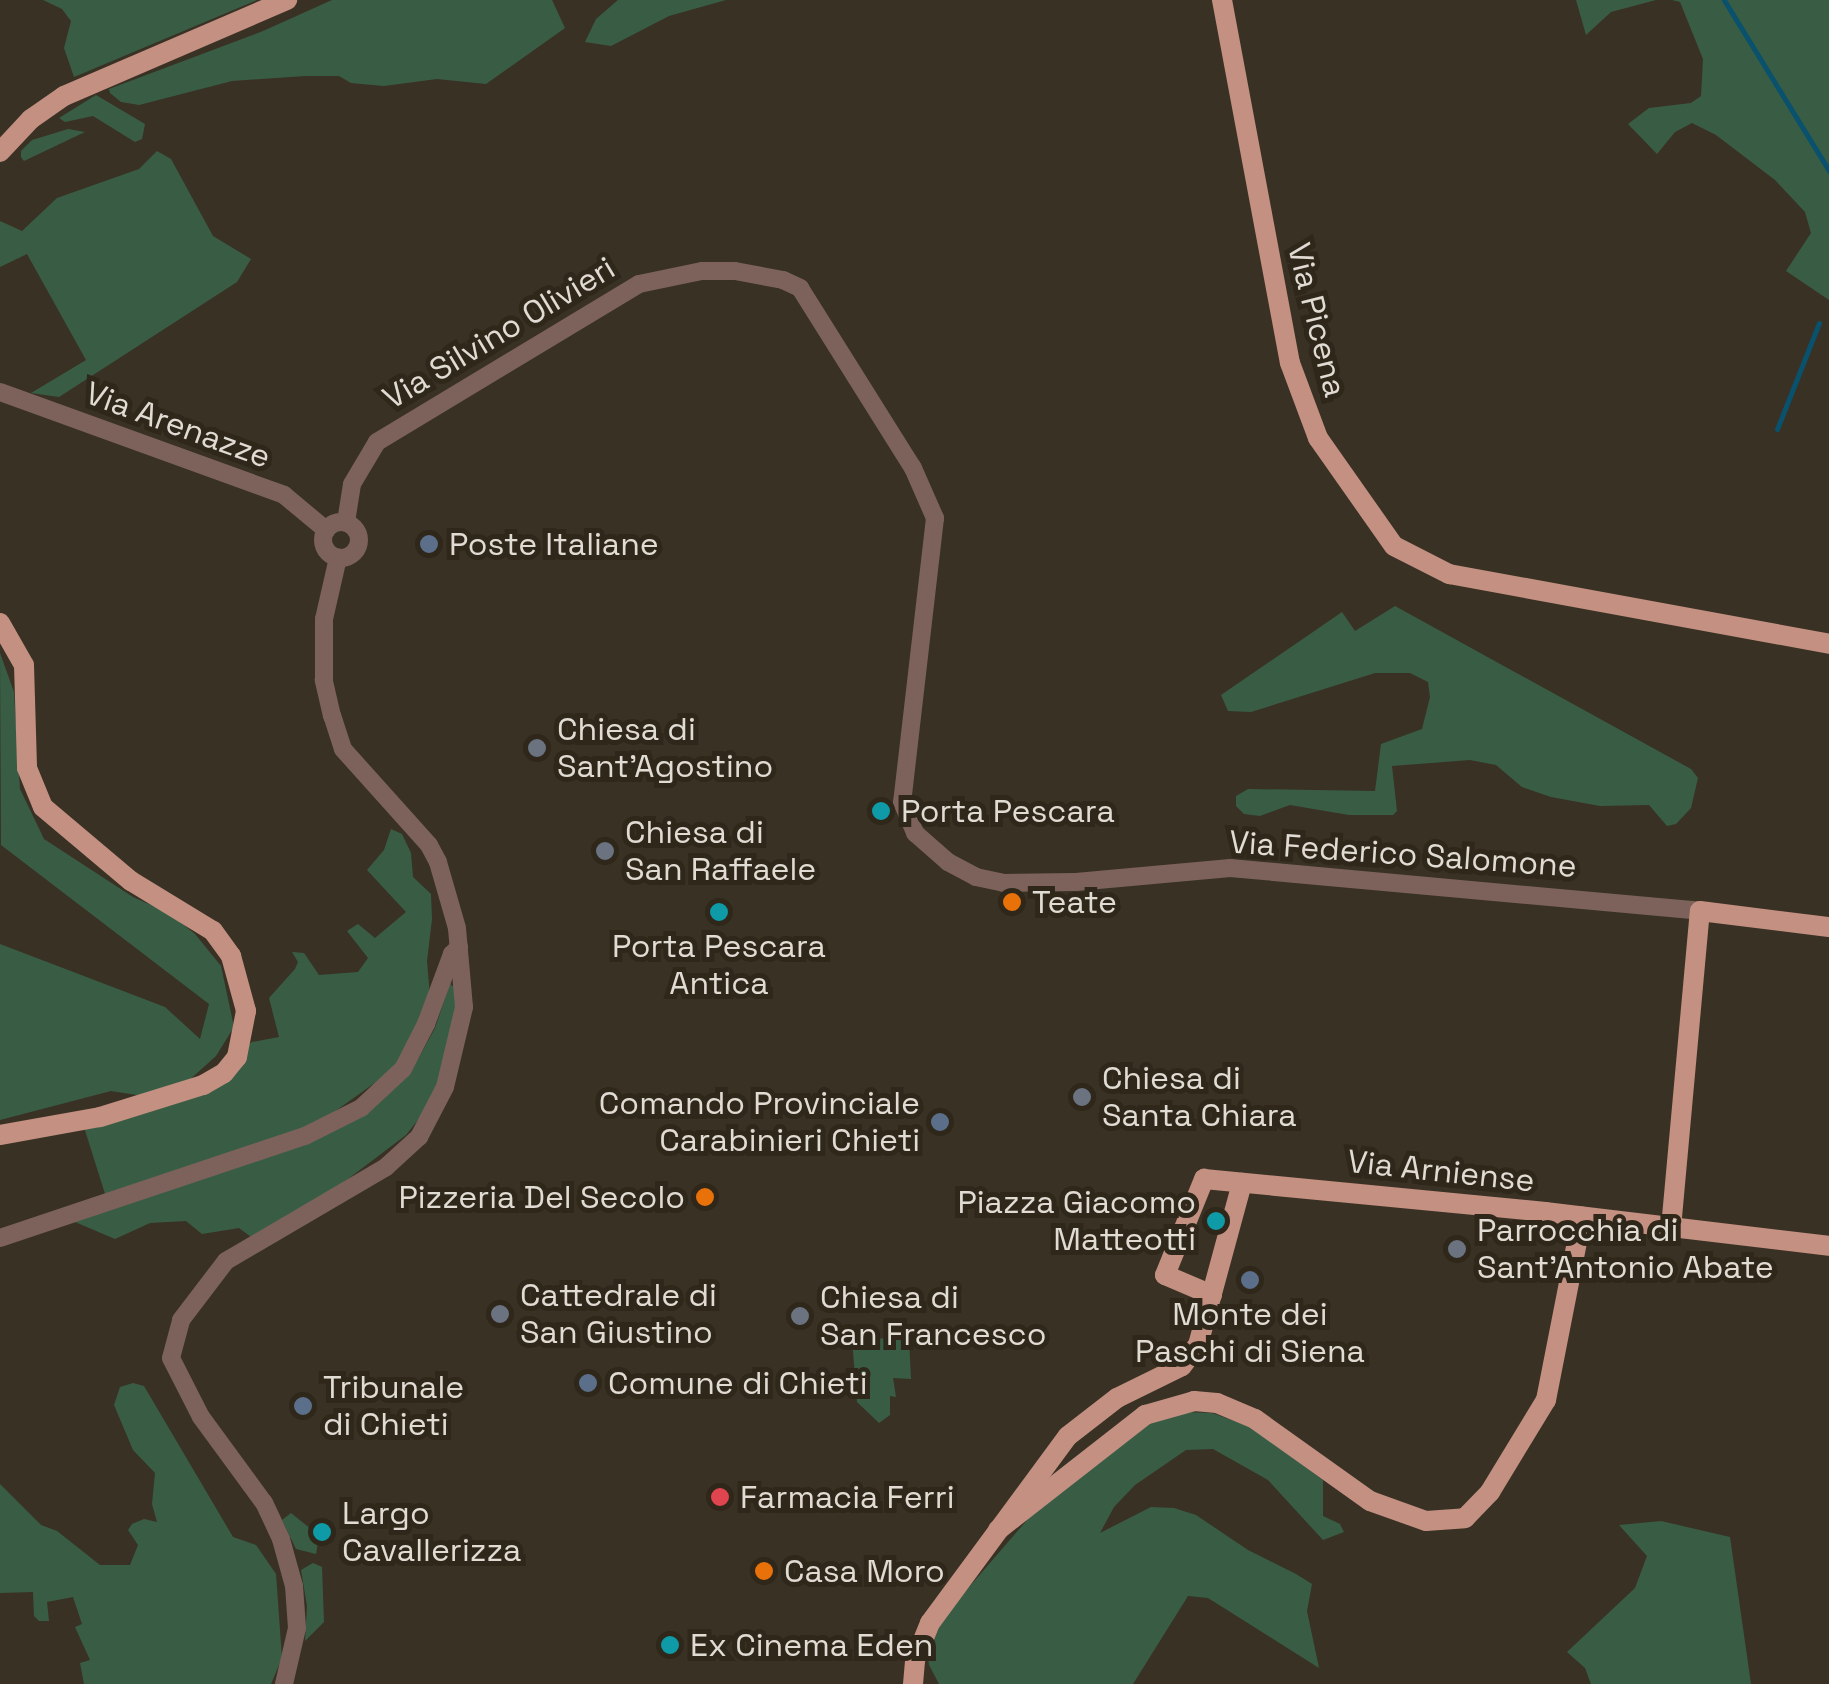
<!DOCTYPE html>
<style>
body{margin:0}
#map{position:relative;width:1829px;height:1684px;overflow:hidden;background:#393124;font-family:"Space Grotesk",sans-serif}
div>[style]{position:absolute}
.green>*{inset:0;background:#395d44}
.stream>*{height:5px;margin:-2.5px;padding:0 2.5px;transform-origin:2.5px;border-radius:2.5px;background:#09516d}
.minor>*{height:18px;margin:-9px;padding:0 9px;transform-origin:9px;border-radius:9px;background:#7c625b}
.minor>.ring{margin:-9px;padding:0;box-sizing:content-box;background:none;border:18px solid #7c625b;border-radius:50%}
.major>*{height:20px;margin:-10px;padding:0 10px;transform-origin:10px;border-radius:10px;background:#c39081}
.dots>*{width:28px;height:28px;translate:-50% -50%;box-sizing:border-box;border:5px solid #2e271a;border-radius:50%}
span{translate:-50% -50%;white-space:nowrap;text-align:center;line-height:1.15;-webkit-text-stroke:10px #2e271a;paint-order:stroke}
.street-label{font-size:32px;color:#e0dbd3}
.poi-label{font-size:32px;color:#e0dbd3}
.left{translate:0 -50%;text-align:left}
.right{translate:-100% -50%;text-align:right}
</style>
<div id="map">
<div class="green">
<i style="clip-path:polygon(43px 0,257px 0,74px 77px,64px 48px,71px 21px,62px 9px)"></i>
<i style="clip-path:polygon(332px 0,552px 0,565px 28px,486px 84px,437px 79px,384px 86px,351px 83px,339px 76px,305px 76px,232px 81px,139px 105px,121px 102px,110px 93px,109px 89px,263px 31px)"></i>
<i style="clip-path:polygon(618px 0,726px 0,669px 16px,611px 46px,585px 42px,596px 19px)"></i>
<i style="clip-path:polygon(1576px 0,1656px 0,1611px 12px,1586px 35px)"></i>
<i style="clip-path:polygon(1672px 0,1829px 0,1829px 300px,1786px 271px,1811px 233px,1805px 212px,1775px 180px,1716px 135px,1692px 123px,1675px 132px,1657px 154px,1628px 124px,1649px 108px,1691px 103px,1701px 96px,1703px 59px,1680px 2px)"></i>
<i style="clip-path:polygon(96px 95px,145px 124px,142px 139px,135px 142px,93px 116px,65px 122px,59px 118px)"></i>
<i style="clip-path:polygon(68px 129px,85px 132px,24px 161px,21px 157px,21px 151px,32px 140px)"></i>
<i style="clip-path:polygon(157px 151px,171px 159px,213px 236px,251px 259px,237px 282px,59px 397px,31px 393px,86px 360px,27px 254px,0 267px,0 221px,22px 231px,57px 198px,139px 169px)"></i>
<i style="clip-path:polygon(1395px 606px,1691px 769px,1698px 778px,1691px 808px,1676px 824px,1667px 826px,1649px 805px,1600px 806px,1551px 797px,1522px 787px,1496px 765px,1470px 760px,1392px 766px,1397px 811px,1393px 815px,1349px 815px,1290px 805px,1260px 816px,1244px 814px,1236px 806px,1236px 796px,1248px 789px,1375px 791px,1381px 744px,1422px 729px,1430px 697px,1428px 682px,1410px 673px,1375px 673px,1251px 712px,1228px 711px,1221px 695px,1342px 612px,1355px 631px)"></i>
<i style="clip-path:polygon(0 653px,14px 692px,20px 789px,44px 839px,133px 897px,169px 913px,195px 934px,221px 966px,234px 1027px,216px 1056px,186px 1083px,150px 1097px,111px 1091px,0 1120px,0 944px,165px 1007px,200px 1039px,209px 1004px,1px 845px)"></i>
<i style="clip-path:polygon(391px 829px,402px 834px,411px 853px,413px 877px,431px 894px,432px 919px,427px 961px,430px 997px,397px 1067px,313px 1127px,106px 1197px,83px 1124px,175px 1100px,252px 1042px,279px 1037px,269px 998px,295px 969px,298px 962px,292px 952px,304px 953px,319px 975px,358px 972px,368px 958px,347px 931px,358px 924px,375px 938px,406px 912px,367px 870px,384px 850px)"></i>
<i style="clip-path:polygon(450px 984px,459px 991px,459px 1004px,436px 1091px,425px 1111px,406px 1135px,336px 1188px,251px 1237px,239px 1228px,202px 1234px,186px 1221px,150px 1223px,115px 1239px,75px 1222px,365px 1115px,410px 1074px,435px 1028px)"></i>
<i style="clip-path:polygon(909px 1338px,911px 1379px,893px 1378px,896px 1397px,890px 1396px,890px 1415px,879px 1423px,857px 1402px,852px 1339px)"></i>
<i style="clip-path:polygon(133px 1383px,144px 1386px,233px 1537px,256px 1545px,276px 1574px,282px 1658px,271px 1684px,84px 1684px,80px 1663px,90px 1660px,75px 1627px,82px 1624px,73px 1597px,47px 1602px,49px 1621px,39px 1621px,34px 1616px,33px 1592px,0 1593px,0 1484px,41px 1525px,57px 1531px,100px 1565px,130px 1565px,138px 1545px,128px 1530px,132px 1524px,144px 1519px,157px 1522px,152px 1504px,155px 1473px,133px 1450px,114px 1405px,120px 1387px)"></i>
<i style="clip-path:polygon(1185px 1412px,1212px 1413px,1251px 1427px,1323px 1480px,1323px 1516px,1340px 1524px,1344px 1532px,1323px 1540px,1268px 1480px,1213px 1449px,1186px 1450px,1135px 1485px,1114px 1507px,1100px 1533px,1151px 1507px,1174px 1508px,1196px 1515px,1248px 1550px,1296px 1574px,1312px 1584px,1307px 1611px,1319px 1668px,1208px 1598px,1188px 1596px,1133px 1684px,939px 1684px,929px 1665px,927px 1647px,951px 1608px,1034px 1512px,1064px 1491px,1112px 1445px,1146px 1425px)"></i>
<i style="clip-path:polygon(291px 1513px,311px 1529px,318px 1542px,316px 1554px,296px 1549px,282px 1520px)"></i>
<i style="clip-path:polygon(1661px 1521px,1730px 1537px,1751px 1684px,1591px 1684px,1585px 1668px,1567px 1652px,1635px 1588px,1647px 1556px,1619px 1525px)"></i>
<i style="clip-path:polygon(313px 1563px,322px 1567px,324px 1622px,305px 1641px,307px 1606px,301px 1570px)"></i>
</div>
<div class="stream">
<i style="left:1724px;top:0;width:201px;rotate:58.4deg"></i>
<i style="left:1777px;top:429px;width:114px;rotate:-68.4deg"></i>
</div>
<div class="minor">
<i style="left:0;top:392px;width:302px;rotate:19.9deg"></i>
<i style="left:284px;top:495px;width:55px;rotate:39.8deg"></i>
<i class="ring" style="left:323px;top:522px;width:18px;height:18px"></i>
<i style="left:346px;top:522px;width:38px;rotate:-81deg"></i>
<i style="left:352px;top:484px;width:49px;rotate:-59.2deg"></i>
<i style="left:377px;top:442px;width:306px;rotate:-31.1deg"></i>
<i style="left:639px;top:284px;width:64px;rotate:-11.7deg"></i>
<i style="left:702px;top:271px;width:33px"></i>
<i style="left:735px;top:271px;width:49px;rotate:10.6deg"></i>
<i style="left:783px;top:280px;width:19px;rotate:25deg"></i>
<i style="left:800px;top:288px;width:213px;rotate:57.9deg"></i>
<i style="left:913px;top:468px;width:55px;rotate:66.3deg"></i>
<i style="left:935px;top:518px;width:286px;rotate:96.6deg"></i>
<i style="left:902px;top:802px;width:34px;rotate:67deg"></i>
<i style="left:915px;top:833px;width:44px;rotate:41.3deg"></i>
<i style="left:948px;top:862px;width:32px;rotate:28deg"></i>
<i style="left:976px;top:877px;width:29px;rotate:12deg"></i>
<i style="left:1004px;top:883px;width:72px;rotate:-0.8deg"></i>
<i style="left:1076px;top:882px;width:155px;rotate:-5.2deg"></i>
<i style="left:1230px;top:868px;width:472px;rotate:5.2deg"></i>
<i style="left:0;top:1238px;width:322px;rotate:-18.5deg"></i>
<i style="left:305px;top:1136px;width:63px;rotate:-26.6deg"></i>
<i style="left:361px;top:1108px;width:57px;rotate:-42.9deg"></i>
<i style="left:403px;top:1069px;width:51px;rotate:-62.9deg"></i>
<i style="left:426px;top:1024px;width:75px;rotate:-69.6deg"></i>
<i style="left:452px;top:954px;width:10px;rotate:-45deg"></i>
<i style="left:284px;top:1684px;width:57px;rotate:-76.9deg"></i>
<i style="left:297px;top:1628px;width:42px;rotate:-94.1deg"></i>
<i style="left:294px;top:1586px;width:49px;rotate:-105.5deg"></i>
<i style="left:281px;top:1539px;width:40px;rotate:-115deg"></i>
<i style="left:264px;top:1503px;width:107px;rotate:-126.2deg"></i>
<i style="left:201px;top:1417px;width:66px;rotate:-117deg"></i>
<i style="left:171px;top:1358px;width:39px;rotate:-75deg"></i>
<i style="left:181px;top:1320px;width:74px;rotate:-52.7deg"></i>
<i style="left:226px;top:1261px;width:186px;rotate:-30.4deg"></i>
<i style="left:386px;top:1167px;width:45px;rotate:-42.3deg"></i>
<i style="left:419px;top:1137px;width:56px;rotate:-62.5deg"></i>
<i style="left:445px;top:1087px;width:82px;rotate:-76.6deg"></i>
<i style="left:464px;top:1007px;width:79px;rotate:-95.1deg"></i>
<i style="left:457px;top:928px;width:69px;rotate:-106.1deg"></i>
<i style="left:438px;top:862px;width:19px;rotate:-118deg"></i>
<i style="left:429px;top:845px;width:129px;rotate:-131.9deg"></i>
<i style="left:343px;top:749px;width:35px;rotate:-108deg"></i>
<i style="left:332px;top:716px;width:37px;rotate:-103deg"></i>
<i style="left:324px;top:680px;width:61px;rotate:-90deg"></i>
<i style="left:324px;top:619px;width:63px;rotate:-77.1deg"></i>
</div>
<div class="major">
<i style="left:1222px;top:0;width:369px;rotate:79.4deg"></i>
<i style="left:1290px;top:363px;width:80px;rotate:69.5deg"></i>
<i style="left:1318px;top:438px;width:132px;rotate:54.9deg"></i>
<i style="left:1394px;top:546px;width:62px;rotate:27deg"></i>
<i style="left:1449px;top:574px;width:386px;rotate:10.4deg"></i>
<i style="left:0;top:152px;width:45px;rotate:-46.8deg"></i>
<i style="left:31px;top:119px;width:40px;rotate:-34.9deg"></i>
<i style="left:64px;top:96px;width:243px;rotate:-23.3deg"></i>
<i style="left:0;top:623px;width:48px;rotate:60.3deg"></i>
<i style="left:24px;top:665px;width:103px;rotate:88.3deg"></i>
<i style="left:27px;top:768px;width:42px;rotate:67.7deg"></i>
<i style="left:43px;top:807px;width:115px;rotate:40.1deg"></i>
<i style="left:131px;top:881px;width:96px;rotate:31.4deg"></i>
<i style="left:213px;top:931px;width:31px;rotate:54deg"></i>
<i style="left:231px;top:956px;width:57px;rotate:74.7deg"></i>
<i style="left:246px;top:1011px;width:47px;rotate:101.1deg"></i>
<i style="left:237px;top:1057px;width:21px;rotate:129deg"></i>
<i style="left:224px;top:1073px;width:24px;rotate:150deg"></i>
<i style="left:203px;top:1085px;width:108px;rotate:162.7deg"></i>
<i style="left:100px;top:1117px;width:102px;rotate:169.8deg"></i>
<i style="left:1671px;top:1228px;width:318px;rotate:-84.8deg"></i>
<i style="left:1700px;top:911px;width:130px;rotate:7.1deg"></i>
<i style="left:1212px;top:1295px;width:51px;rotate:-156.9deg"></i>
<i style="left:1165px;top:1275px;width:104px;rotate:-67.9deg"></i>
<i style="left:1204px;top:1179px;width:343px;rotate:5.5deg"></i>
<i style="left:1545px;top:1212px;width:286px;rotate:6.8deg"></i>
<i style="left:998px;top:1530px;width:187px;rotate:-38deg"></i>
<i style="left:1145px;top:1415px;width:51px;rotate:-15.9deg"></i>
<i style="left:1194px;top:1401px;width:23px;rotate:5deg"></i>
<i style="left:1217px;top:1403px;width:41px;rotate:22.8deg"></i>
<i style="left:1255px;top:1419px;width:141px;rotate:35.5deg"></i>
<i style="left:1370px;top:1501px;width:59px;rotate:19.7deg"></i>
<i style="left:1426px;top:1521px;width:39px;rotate:-4deg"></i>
<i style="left:1465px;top:1518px;width:36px;rotate:-46deg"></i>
<i style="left:1490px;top:1492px;width:108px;rotate:-58.7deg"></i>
<i style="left:1546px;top:1400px;width:187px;rotate:-78.9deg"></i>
<i style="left:913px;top:1684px;width:24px;rotate:-85deg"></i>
<i style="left:915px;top:1660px;width:40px;rotate:-68deg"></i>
<i style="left:930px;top:1623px;width:232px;rotate:-53.6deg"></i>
<i style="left:1068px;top:1436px;width:62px;rotate:-37.8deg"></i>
<i style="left:1117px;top:1398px;width:72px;rotate:-26.2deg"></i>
<i style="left:1182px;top:1366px;width:26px;rotate:-53deg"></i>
<i style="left:1198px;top:1345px;width:168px;rotate:-74.8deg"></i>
</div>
<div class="dots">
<i style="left:429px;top:544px;background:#5c6f8a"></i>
<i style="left:537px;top:748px;background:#6b7280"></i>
<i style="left:881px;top:811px;background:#0f9aa8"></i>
<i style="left:605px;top:851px;background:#6b7280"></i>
<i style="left:1012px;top:902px;background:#e8710a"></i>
<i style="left:719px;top:912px;background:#0f9aa8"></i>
<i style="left:1082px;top:1097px;background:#6b7280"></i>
<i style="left:940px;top:1122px;background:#5c6f8a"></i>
<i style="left:705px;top:1197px;background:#e8710a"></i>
<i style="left:1216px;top:1221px;background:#0f9aa8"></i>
<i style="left:1457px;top:1249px;background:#6b7280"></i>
<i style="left:1250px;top:1280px;background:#5c6f8a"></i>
<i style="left:500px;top:1314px;background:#6b7280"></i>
<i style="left:800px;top:1316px;background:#6b7280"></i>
<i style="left:588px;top:1383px;background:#5c6f8a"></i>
<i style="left:303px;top:1406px;background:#5c6f8a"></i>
<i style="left:720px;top:1497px;background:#e0444e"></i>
<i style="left:322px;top:1532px;background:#0f9aa8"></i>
<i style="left:764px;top:1571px;background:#e8710a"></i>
<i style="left:670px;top:1645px;background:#0f9aa8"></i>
</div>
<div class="street-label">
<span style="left:1317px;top:320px;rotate:76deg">Via Picena</span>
<span style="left:499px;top:333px;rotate:-31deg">Via Silvino Olivieri</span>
<span style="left:178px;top:425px;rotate:20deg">Via Arenazze</span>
<span style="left:1403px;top:854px;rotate:4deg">Via Federico Salomone</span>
<span style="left:1441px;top:1171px;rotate:6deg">Via Arniense</span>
</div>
<div class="poi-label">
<span class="left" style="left:449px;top:544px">Poste Italiane</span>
<span class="left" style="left:557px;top:748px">Chiesa di<br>Sant'Agostino</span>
<span class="left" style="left:901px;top:811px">Porta Pescara</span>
<span class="left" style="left:625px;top:851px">Chiesa di<br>San Raffaele</span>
<span class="left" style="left:1032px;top:902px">Teate</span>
<span style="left:719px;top:965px">Porta Pescara<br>Antica</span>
<span class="left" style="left:1102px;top:1097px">Chiesa di<br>Santa Chiara</span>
<span class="right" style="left:920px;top:1122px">Comando Provinciale<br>Carabinieri Chieti</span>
<span class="right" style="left:685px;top:1197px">Pizzeria Del Secolo</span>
<span class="right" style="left:1196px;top:1221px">Piazza Giacomo<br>Matteotti</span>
<span class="left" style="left:1477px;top:1249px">Parrocchia di<br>Sant'Antonio Abate</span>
<span class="left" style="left:520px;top:1314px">Cattedrale di<br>San Giustino</span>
<span class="left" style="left:820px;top:1316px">Chiesa di<br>San Francesco</span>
<span style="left:1250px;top:1333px">Monte dei<br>Paschi di Siena</span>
<span class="left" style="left:608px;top:1383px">Comune di Chieti</span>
<span class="left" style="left:323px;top:1406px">Tribunale<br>di Chieti</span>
<span class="left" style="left:740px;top:1497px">Farmacia Ferri</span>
<span class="left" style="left:342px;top:1532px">Largo<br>Cavallerizza</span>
<span class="left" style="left:784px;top:1571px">Casa Moro</span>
<span class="left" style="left:690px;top:1645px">Ex Cinema Eden</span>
</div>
</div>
